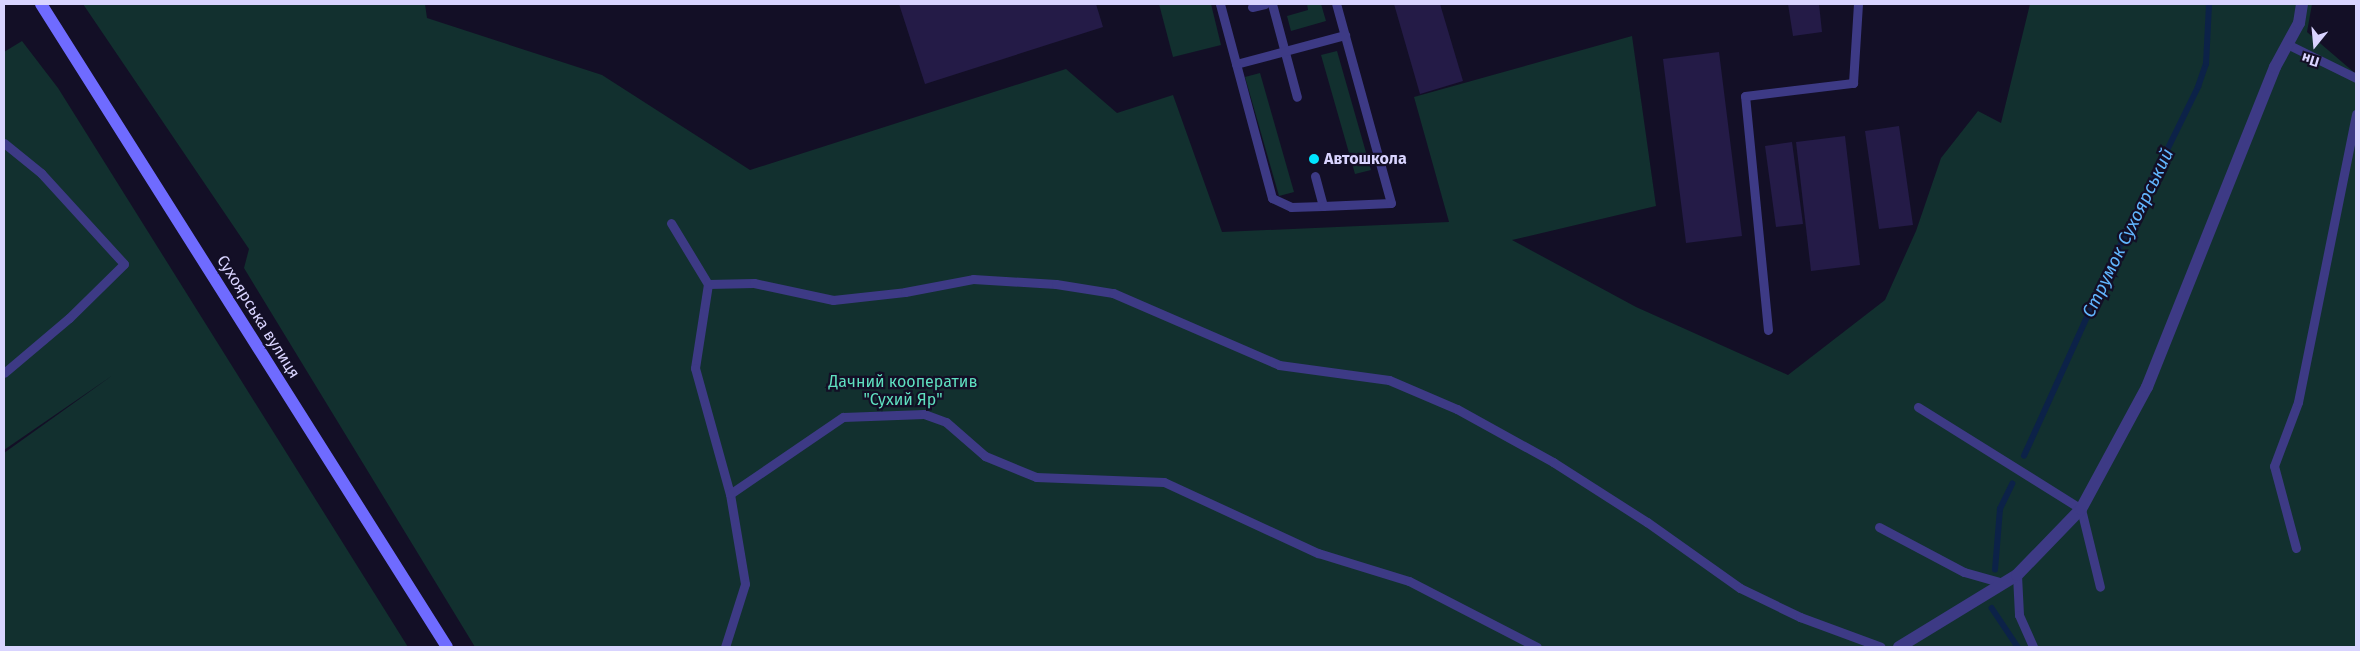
<!DOCTYPE html>
<meta charset="utf-8">
<style>
body{margin:0}
#map{position:relative;width:2360px;height:651px;overflow:hidden;background:#130f26;font-family:"Fira Sans",sans-serif}
div>[style]{position:absolute}
.green>*{inset:0;background:#12302f}
.stream>*{height:5.5px;margin:-2.75px;padding:0 2.75px;transform-origin:2.75px;border-radius:2.75px;background:#0c2248}
.building>*{inset:0;background:#241b47}
.lane>*{height:9px;margin:-4.5px;padding:0 4.5px;transform-origin:4.5px;border-radius:4.5px;background:#3d3a85}
.street>*{height:12px;margin:-6px;padding:0 6px;transform-origin:6px;border-radius:6px;background:#3d3a85}
.secondary>*{height:12px;margin:-6px;padding:0 6px;transform-origin:6px;border-radius:6px;background:#6f6bff}
.dots>*{width:14px;height:14px;translate:-50% -50%;box-sizing:border-box;border:2px solid #130f26;border-radius:50%}
span{translate:-50% -50%;white-space:nowrap;text-align:center;line-height:1.15;-webkit-text-stroke:4.5px #130f26;paint-order:stroke}
.poi-label{font-size:16px;color:#d9d4ff;font-weight:700}
.left{translate:0 -50%;text-align:left}
.street-label{font-size:16px;color:#d9d4ff}
.park-label{font-size:16px;color:#5fe0c0}
.water-label{font-size:18px;color:#62b6ff;font-style:italic}
.frame{position:absolute;inset:0;border:5px solid #d9d4ff;pointer-events:none}
.north{position:absolute;left:2290px;top:20px;width:50px;height:50px;-webkit-text-stroke:4px #130f26;paint-order:stroke;rotate:197deg;font-size:14px;font-weight:700;line-height:20px;text-align:center;color:#d9d4ff}
.north::after{content:'';display:block;margin:auto;width:18px;height:22px;background:#d9d4ff;clip-path:polygon(50% 0,100% 100%,50% 72%,0 100%)}
</style>
<div id="map">
<div class="green">
<i style="clip-path:polygon(83px 4px,425px 4px,427px 18px,602px 75px,750px 170px,1066px 69px,1117px 113px,1173px 95px,1222px 232px,1449px 222px,1414px 97px,1632px 36px,1656px 206px,1512px 240px,1636px 307px,1788px 375px,1885px 300px,1916px 231px,1941px 158px,1978px 111px,2001px 123px,2030px 4px,2312px 4px,2307px 32px,2356px 74px,2356px 647px,475px 647px,244px 268px,249px 249px)"></i>
<i style="clip-path:polygon(1159px 4px,1211px 4px,1221px 45px,1173px 57px)"></i>
<i style="clip-path:polygon(1307px 4px,1321px 4px,1326px 21px,1291px 31px,1287px 16px,1308px 10px)"></i>
<i style="clip-path:polygon(22px 41px,58px 88px,408px 647px,4px 647px,4px 453px,113px 375px,4px 450px,4px 52px)"></i>
<i style="clip-path:polygon(1337px 51px,1371px 170px,1355px 174px,1321px 55px)"></i>
<i style="clip-path:polygon(1260px 73px,1294px 192px,1279px 196px,1245px 77px)"></i>
</div>
<div class="stream">
<i style="left:2024px;top:456px;width:215px;rotate:-65.6deg"></i>
<i style="left:2113px;top:260px;width:193px;rotate:-63.8deg"></i>
<i style="left:2198px;top:87px;width:24px;rotate:-71deg"></i>
<i style="left:2206px;top:64px;width:60px;rotate:-87.1deg"></i>
<i style="left:1995px;top:570px;width:61px;rotate:-85.3deg"></i>
<i style="left:2000px;top:509px;width:28px;rotate:-64deg"></i>
<i style="left:1992px;top:608px;width:47px;rotate:56.3deg"></i>
</div>
<div class="building">
<i style="clip-path:polygon(899px 4px,1096px 4px,1103px 27px,925px 84px)"></i>
<i style="clip-path:polygon(1394px 4px,1440px 4px,1463px 81px,1420px 94px)"></i>
<i style="clip-path:polygon(1788px 4px,1819px 4px,1822px 32px,1793px 36px)"></i>
<i style="clip-path:polygon(1719px 52px,1742px 236px,1686px 243px,1663px 59px)"></i>
<i style="clip-path:polygon(1899px 126px,1913px 225px,1879px 229px,1865px 131px)"></i>
<i style="clip-path:polygon(1845px 136px,1860px 265px,1811px 271px,1796px 142px)"></i>
<i style="clip-path:polygon(1792px 142px,1803px 224px,1776px 227px,1765px 146px)"></i>
</div>
<div class="lane">
<i style="left:1220px;top:4px;width:201px;rotate:75deg"></i>
<i style="left:1272px;top:198px;width:21px;rotate:25deg"></i>
<i style="left:1291px;top:207px;width:32px;rotate:-2deg"></i>
<i style="left:1323px;top:206px;width:31px;rotate:-105deg"></i>
<i style="left:1272px;top:4px;width:96px;rotate:75deg"></i>
<i style="left:1252px;top:7px;width:13px;rotate:-13deg"></i>
<i style="left:2287px;top:44px;width:77px;rotate:26.2deg"></i>
<i style="left:1236px;top:64px;width:113px;rotate:-14.9deg"></i>
<i style="left:4px;top:143px;width:48px;rotate:39deg"></i>
<i style="left:41px;top:173px;width:123px;rotate:47.6deg"></i>
<i style="left:124px;top:264px;width:77px;rotate:135.5deg"></i>
<i style="left:69px;top:318px;width:85px;rotate:139.8deg"></i>
<i style="left:1323px;top:206px;width:68px;rotate:-2.5deg"></i>
<i style="left:1391px;top:203px;width:206px;rotate:-105.4deg"></i>
<i style="left:671px;top:223px;width:71px;rotate:58.8deg"></i>
<i style="left:708px;top:284px;width:85px;rotate:98.8deg"></i>
<i style="left:695px;top:368px;width:131px;rotate:74.5deg"></i>
<i style="left:730px;top:494px;width:91px;rotate:80.5deg"></i>
<i style="left:745px;top:584px;width:66px;rotate:107.6deg"></i>
<i style="left:708px;top:284px;width:46px;rotate:-1.2deg"></i>
<i style="left:754px;top:283px;width:81px;rotate:12.1deg"></i>
<i style="left:833px;top:300px;width:72px;rotate:-6.3deg"></i>
<i style="left:905px;top:292px;width:69px;rotate:-10.8deg"></i>
<i style="left:973px;top:279px;width:83px;rotate:3.4deg"></i>
<i style="left:1056px;top:284px;width:58px;rotate:9deg"></i>
<i style="left:1113px;top:293px;width:181px;rotate:23.4deg"></i>
<i style="left:1279px;top:365px;width:111px;rotate:7.8deg"></i>
<i style="left:1389px;top:380px;width:74px;rotate:23.1deg"></i>
<i style="left:1457px;top:409px;width:110px;rotate:28.9deg"></i>
<i style="left:1553px;top:462px;width:112px;rotate:32.6deg"></i>
<i style="left:1647px;top:522px;width:114px;rotate:35.4deg"></i>
<i style="left:1740px;top:588px;width:67px;rotate:25.8deg"></i>
<i style="left:1800px;top:617px;width:86px;rotate:20.3deg"></i>
<i style="left:1768px;top:330px;width:235px;rotate:-95.6deg"></i>
<i style="left:1745px;top:96px;width:109px;rotate:-6.9deg"></i>
<i style="left:1853px;top:83px;width:79px;rotate:-86.4deg"></i>
<i style="left:1918px;top:407px;width:192px;rotate:32deg"></i>
<i style="left:2081px;top:509px;width:80px;rotate:76.3deg"></i>
<i style="left:730px;top:494px;width:137px;rotate:-34.3deg"></i>
<i style="left:843px;top:417px;width:81px;rotate:-2.1deg"></i>
<i style="left:924px;top:414px;width:23px;rotate:20deg"></i>
<i style="left:946px;top:422px;width:52px;rotate:41.1deg"></i>
<i style="left:985px;top:456px;width:55px;rotate:22.4deg"></i>
<i style="left:1036px;top:477px;width:128px;rotate:2.2deg"></i>
<i style="left:1164px;top:482px;width:170px;rotate:24.8deg"></i>
<i style="left:1318px;top:553px;width:95px;rotate:17.1deg"></i>
<i style="left:1409px;top:581px;width:144px;rotate:27.3deg"></i>
<i style="left:1879px;top:527px;width:96px;rotate:27.9deg"></i>
<i style="left:1964px;top:572px;width:41px;rotate:15.8deg"></i>
<i style="left:2296px;top:548px;width:85px;rotate:-105deg"></i>
<i style="left:2274px;top:466px;width:68px;rotate:-69.4deg"></i>
<i style="left:2298px;top:402px;width:294px;rotate:-78.6deg"></i>
<i style="left:2017px;top:575px;width:40px;rotate:87.1deg"></i>
<i style="left:2019px;top:615px;width:35px;rotate:66deg"></i>
</div>
<div class="street">
<i style="left:1899px;top:647px;width:138px;rotate:-31.4deg"></i>
<i style="left:2017px;top:575px;width:92px;rotate:-45.9deg"></i>
<i style="left:2081px;top:509px;width:139px;rotate:-61.6deg"></i>
<i style="left:2147px;top:387px;width:345px;rotate:-68.2deg"></i>
<i style="left:2275px;top:67px;width:50px;rotate:-61.4deg"></i>
<i style="left:2299px;top:23px;width:19px;rotate:-81deg"></i>
</div>
<div class="secondary">
<i style="left:41px;top:4px;width:760px;rotate:57.73deg"></i>
</div>
<div class="dots">
<i style="left:1314px;top:159px;background:#00e5ff"></i>
</div>
<div class="poi-label">
<span class="left" style="left:1324px;top:159px">Автошкола</span>
</div>
<div class="street-label">
<span style="left:258px;top:317px;rotate:58deg">Сухоярська вулиця</span>
</div>
<div class="park-label">
<span style="left:903px;top:391px">Дачний кооператив<br>"Сухий Яр"</span>
</div>
<div class="water-label">
<span style="left:2128px;top:233px;rotate:-64deg">Струмок Сухоярський</span>
</div>
<div class="frame"></div>
<div class="north">Пн</div>
</div>
